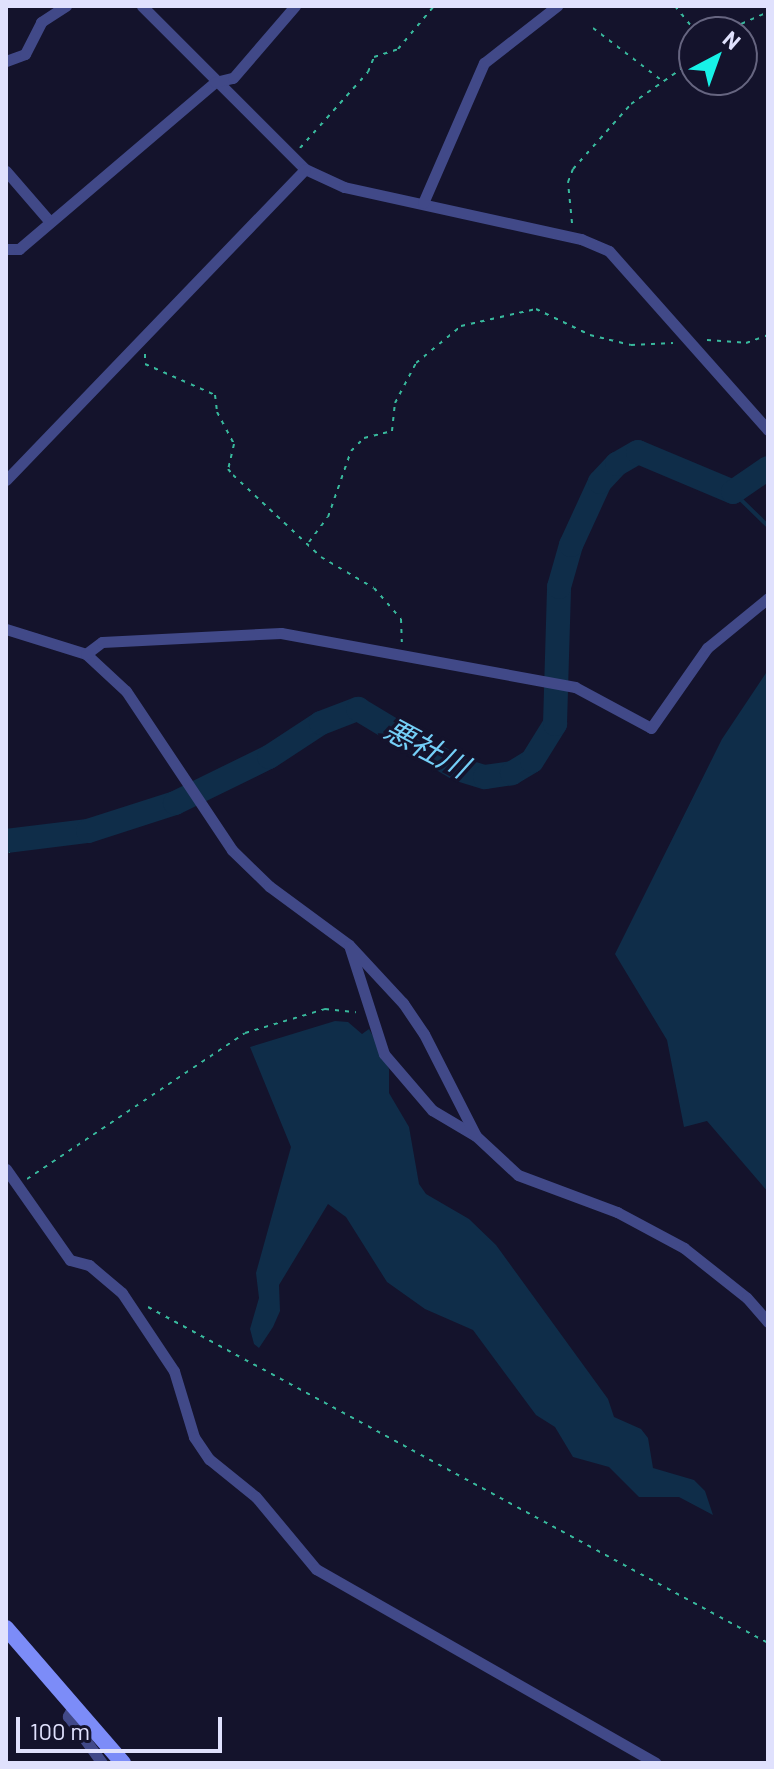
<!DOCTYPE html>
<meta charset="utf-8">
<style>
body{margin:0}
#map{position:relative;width:774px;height:1769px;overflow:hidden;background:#14132c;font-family:Barlow,"Noto Sans JP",sans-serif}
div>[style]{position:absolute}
.water>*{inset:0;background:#0f2d49}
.stream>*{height:4px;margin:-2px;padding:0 2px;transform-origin:2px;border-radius:2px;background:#0f2d49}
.river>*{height:24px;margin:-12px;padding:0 12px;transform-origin:12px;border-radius:12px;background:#0f2d49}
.path>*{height:2px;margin-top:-1px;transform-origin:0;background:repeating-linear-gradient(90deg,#38b99d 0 4px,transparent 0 10px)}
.minor>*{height:11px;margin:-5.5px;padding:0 5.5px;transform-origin:5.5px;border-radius:5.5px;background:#414988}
.secondary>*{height:16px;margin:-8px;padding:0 8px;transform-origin:8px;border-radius:8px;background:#7c8cf8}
span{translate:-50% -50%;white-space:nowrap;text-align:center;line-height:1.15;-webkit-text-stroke:7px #14132c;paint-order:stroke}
.water-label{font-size:30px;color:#74cff7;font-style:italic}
.frame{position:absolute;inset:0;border:8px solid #e0e1fd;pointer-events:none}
.north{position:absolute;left:678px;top:16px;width:80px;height:80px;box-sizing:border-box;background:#14132c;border:2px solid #666580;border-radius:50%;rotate:41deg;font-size:22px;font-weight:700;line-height:32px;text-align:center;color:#e0e1fd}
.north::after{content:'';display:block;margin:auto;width:28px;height:36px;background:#17f2e7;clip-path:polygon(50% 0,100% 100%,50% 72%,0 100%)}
.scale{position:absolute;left:16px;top:1717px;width:206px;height:36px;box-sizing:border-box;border:4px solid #e0e1fd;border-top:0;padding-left:10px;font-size:24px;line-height:28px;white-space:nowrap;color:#e0e1fd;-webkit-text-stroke:6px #14132c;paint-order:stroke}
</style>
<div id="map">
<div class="water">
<i style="clip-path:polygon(768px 670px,768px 1192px,707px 1121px,684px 1127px,667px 1040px,615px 954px,722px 739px)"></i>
<i style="clip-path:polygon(335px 1021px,348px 1022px,362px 1034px,369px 1029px,373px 1036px,389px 1069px,389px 1093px,409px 1127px,419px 1184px,426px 1194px,469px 1219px,496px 1245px,608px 1399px,614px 1417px,641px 1429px,648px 1438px,653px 1468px,694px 1480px,705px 1491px,713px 1515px,679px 1497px,639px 1497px,609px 1467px,573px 1457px,555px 1427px,536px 1415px,473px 1330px,425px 1309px,387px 1282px,346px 1217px,328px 1204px,279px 1285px,280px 1311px,273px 1327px,259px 1348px,254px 1344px,250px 1329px,259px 1298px,256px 1273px,291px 1147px,250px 1047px)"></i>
</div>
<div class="stream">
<i style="left:733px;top:492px;width:49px;rotate:44.2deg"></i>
</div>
<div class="river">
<i style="left:6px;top:841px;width:83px;rotate:-7deg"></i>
<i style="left:88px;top:831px;width:91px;rotate:-17.8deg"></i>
<i style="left:175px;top:803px;width:105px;rotate:-26.1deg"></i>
<i style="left:269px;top:757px;width:62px;rotate:-33.2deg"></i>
<i style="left:321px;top:723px;width:40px;rotate:-21deg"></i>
<i style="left:358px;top:709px;width:117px;rotate:31deg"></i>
<i style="left:458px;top:769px;width:28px;rotate:17deg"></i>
<i style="left:485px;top:777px;width:27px;rotate:-8deg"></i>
<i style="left:512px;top:773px;width:23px;rotate:-31deg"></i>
<i style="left:532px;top:761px;width:44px;rotate:-58.1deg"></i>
<i style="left:555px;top:724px;width:137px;rotate:-88.3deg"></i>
<i style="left:559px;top:587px;width:44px;rotate:-74.1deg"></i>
<i style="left:571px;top:545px;width:69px;rotate:-65.3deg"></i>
<i style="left:600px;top:482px;width:25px;rotate:-47deg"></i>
<i style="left:617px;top:464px;width:24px;rotate:-30deg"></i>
<i style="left:638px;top:452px;width:103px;rotate:22.8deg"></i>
<i style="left:733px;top:492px;width:42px;rotate:-34.4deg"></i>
</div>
<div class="path">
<i style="left:675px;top:6px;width:33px;rotate:51deg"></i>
<i style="left:593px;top:28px;width:89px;rotate:37.3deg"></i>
<i style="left:723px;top:32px;width:49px;rotate:-24deg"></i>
<i style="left:300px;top:148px;width:102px;rotate:-48.2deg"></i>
<i style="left:368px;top:72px;width:16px;rotate:-68deg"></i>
<i style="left:374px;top:57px;width:25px;rotate:-18deg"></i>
<i style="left:398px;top:49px;width:56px;rotate:-50.1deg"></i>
<i style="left:572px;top:223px;width:41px;rotate:-95.6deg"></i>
<i style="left:568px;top:182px;width:14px;rotate:-69deg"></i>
<i style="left:573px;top:169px;width:87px;rotate:-48.3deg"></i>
<i style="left:631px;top:104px;width:77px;rotate:-34.9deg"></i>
<i style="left:707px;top:340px;width:39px;rotate:4deg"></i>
<i style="left:746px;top:343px;width:23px;rotate:-20deg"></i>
<i style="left:145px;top:354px;width:10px;rotate:90deg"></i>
<i style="left:145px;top:364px;width:77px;rotate:23.9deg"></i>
<i style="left:215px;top:395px;width:17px;rotate:83deg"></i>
<i style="left:217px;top:412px;width:36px;rotate:62deg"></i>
<i style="left:234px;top:444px;width:26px;rotate:103deg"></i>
<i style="left:228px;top:469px;width:8px;rotate:50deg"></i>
<i style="left:233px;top:475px;width:120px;rotate:43deg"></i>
<i style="left:321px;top:557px;width:61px;rotate:30.3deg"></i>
<i style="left:374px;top:588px;width:41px;rotate:48.9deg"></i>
<i style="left:401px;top:619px;width:23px;rotate:88deg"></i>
<i style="left:309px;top:542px;width:31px;rotate:-53deg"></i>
<i style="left:328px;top:517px;width:70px;rotate:-70.8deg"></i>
<i style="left:351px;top:451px;width:18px;rotate:-45deg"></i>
<i style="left:364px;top:438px;width:29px;rotate:-14deg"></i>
<i style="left:392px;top:431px;width:28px;rotate:-84deg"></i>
<i style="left:395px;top:403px;width:45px;rotate:-62.3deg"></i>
<i style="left:416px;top:363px;width:58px;rotate:-39.4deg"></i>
<i style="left:461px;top:326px;width:77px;rotate:-12.8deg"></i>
<i style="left:536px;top:309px;width:60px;rotate:25.7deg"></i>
<i style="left:590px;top:335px;width:42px;rotate:13.7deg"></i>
<i style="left:631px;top:345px;width:42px;rotate:-2.7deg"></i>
<i style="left:6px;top:843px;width:10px;rotate:73deg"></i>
<i style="left:27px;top:1179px;width:262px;rotate:-33.8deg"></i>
<i style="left:245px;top:1033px;width:84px;rotate:-16.7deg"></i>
<i style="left:325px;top:1009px;width:31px;rotate:6deg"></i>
<i style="left:148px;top:1307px;width:705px;rotate:28.45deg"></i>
</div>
<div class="minor">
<i style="left:142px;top:6px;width:231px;rotate:45deg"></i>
<i style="left:305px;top:169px;width:43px;rotate:24.8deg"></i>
<i style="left:344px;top:187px;width:243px;rotate:12.4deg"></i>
<i style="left:581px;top:239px;width:30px;rotate:23deg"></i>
<i style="left:609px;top:251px;width:239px;rotate:48.4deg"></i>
<i style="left:6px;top:61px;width:20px;rotate:-20deg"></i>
<i style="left:25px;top:54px;width:36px;rotate:-63deg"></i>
<i style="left:41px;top:22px;width:30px;rotate:-33deg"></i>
<i style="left:6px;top:171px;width:67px;rotate:49.2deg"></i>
<i style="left:423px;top:203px;width:153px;rotate:-66.5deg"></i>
<i style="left:484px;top:63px;width:93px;rotate:-38deg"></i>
<i style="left:6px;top:249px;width:13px"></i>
<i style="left:19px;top:249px;width:257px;rotate:-40.4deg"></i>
<i style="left:215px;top:82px;width:18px;rotate:-13deg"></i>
<i style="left:233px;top:78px;width:95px;rotate:-49.3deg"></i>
<i style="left:6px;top:480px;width:431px;rotate:-46.1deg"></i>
<i style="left:6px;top:629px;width:84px;rotate:17.4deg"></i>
<i style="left:86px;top:654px;width:54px;rotate:42.8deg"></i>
<i style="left:126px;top:691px;width:191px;rotate:56.3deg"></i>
<i style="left:232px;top:850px;width:52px;rotate:44.2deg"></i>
<i style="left:269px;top:886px;width:99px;rotate:36.4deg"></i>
<i style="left:349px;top:945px;width:114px;rotate:72.2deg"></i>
<i style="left:384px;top:1054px;width:74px;rotate:49.4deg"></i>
<i style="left:432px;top:1110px;width:51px;rotate:30.6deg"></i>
<i style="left:476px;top:1136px;width:57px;rotate:42.9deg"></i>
<i style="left:518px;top:1175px;width:106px;rotate:20.5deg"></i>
<i style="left:617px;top:1212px;width:76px;rotate:28.2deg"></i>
<i style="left:684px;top:1248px;width:80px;rotate:38.4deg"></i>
<i style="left:747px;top:1298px;width:32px;rotate:49deg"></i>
<i style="left:86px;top:654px;width:20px;rotate:-37deg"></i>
<i style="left:102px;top:642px;width:179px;rotate:-2.9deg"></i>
<i style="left:281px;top:633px;width:299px;rotate:10.4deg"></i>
<i style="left:575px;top:687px;width:86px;rotate:28.3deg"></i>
<i style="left:651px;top:728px;width:98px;rotate:-55deg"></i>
<i style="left:707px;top:648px;width:79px;rotate:-39.3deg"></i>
<i style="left:350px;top:946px;width:78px;rotate:47.1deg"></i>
<i style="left:403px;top:1003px;width:37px;rotate:56deg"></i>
<i style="left:424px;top:1034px;width:114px;rotate:63deg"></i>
<i style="left:6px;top:1169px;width:111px;rotate:54.9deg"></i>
<i style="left:70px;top:1260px;width:20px;rotate:15deg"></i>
<i style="left:89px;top:1265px;width:43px;rotate:40.3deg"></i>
<i style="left:122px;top:1293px;width:94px;rotate:56.3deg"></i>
<i style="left:174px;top:1371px;width:69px;rotate:73.1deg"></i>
<i style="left:194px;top:1437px;width:27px;rotate:56deg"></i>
<i style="left:209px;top:1459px;width:60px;rotate:39deg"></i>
<i style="left:256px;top:1497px;width:94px;rotate:50.2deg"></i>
<i style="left:316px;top:1569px;width:391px;rotate:29.7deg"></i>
<i style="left:74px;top:1705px;width:13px;rotate:119deg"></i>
<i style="left:68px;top:1716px;width:58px;rotate:54.1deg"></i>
</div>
<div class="secondary">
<i style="left:6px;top:1628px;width:179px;rotate:49.1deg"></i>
</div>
<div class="water-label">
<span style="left:427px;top:747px;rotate:28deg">悪社川</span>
</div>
<div class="frame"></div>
<div class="north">N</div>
<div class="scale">100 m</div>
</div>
